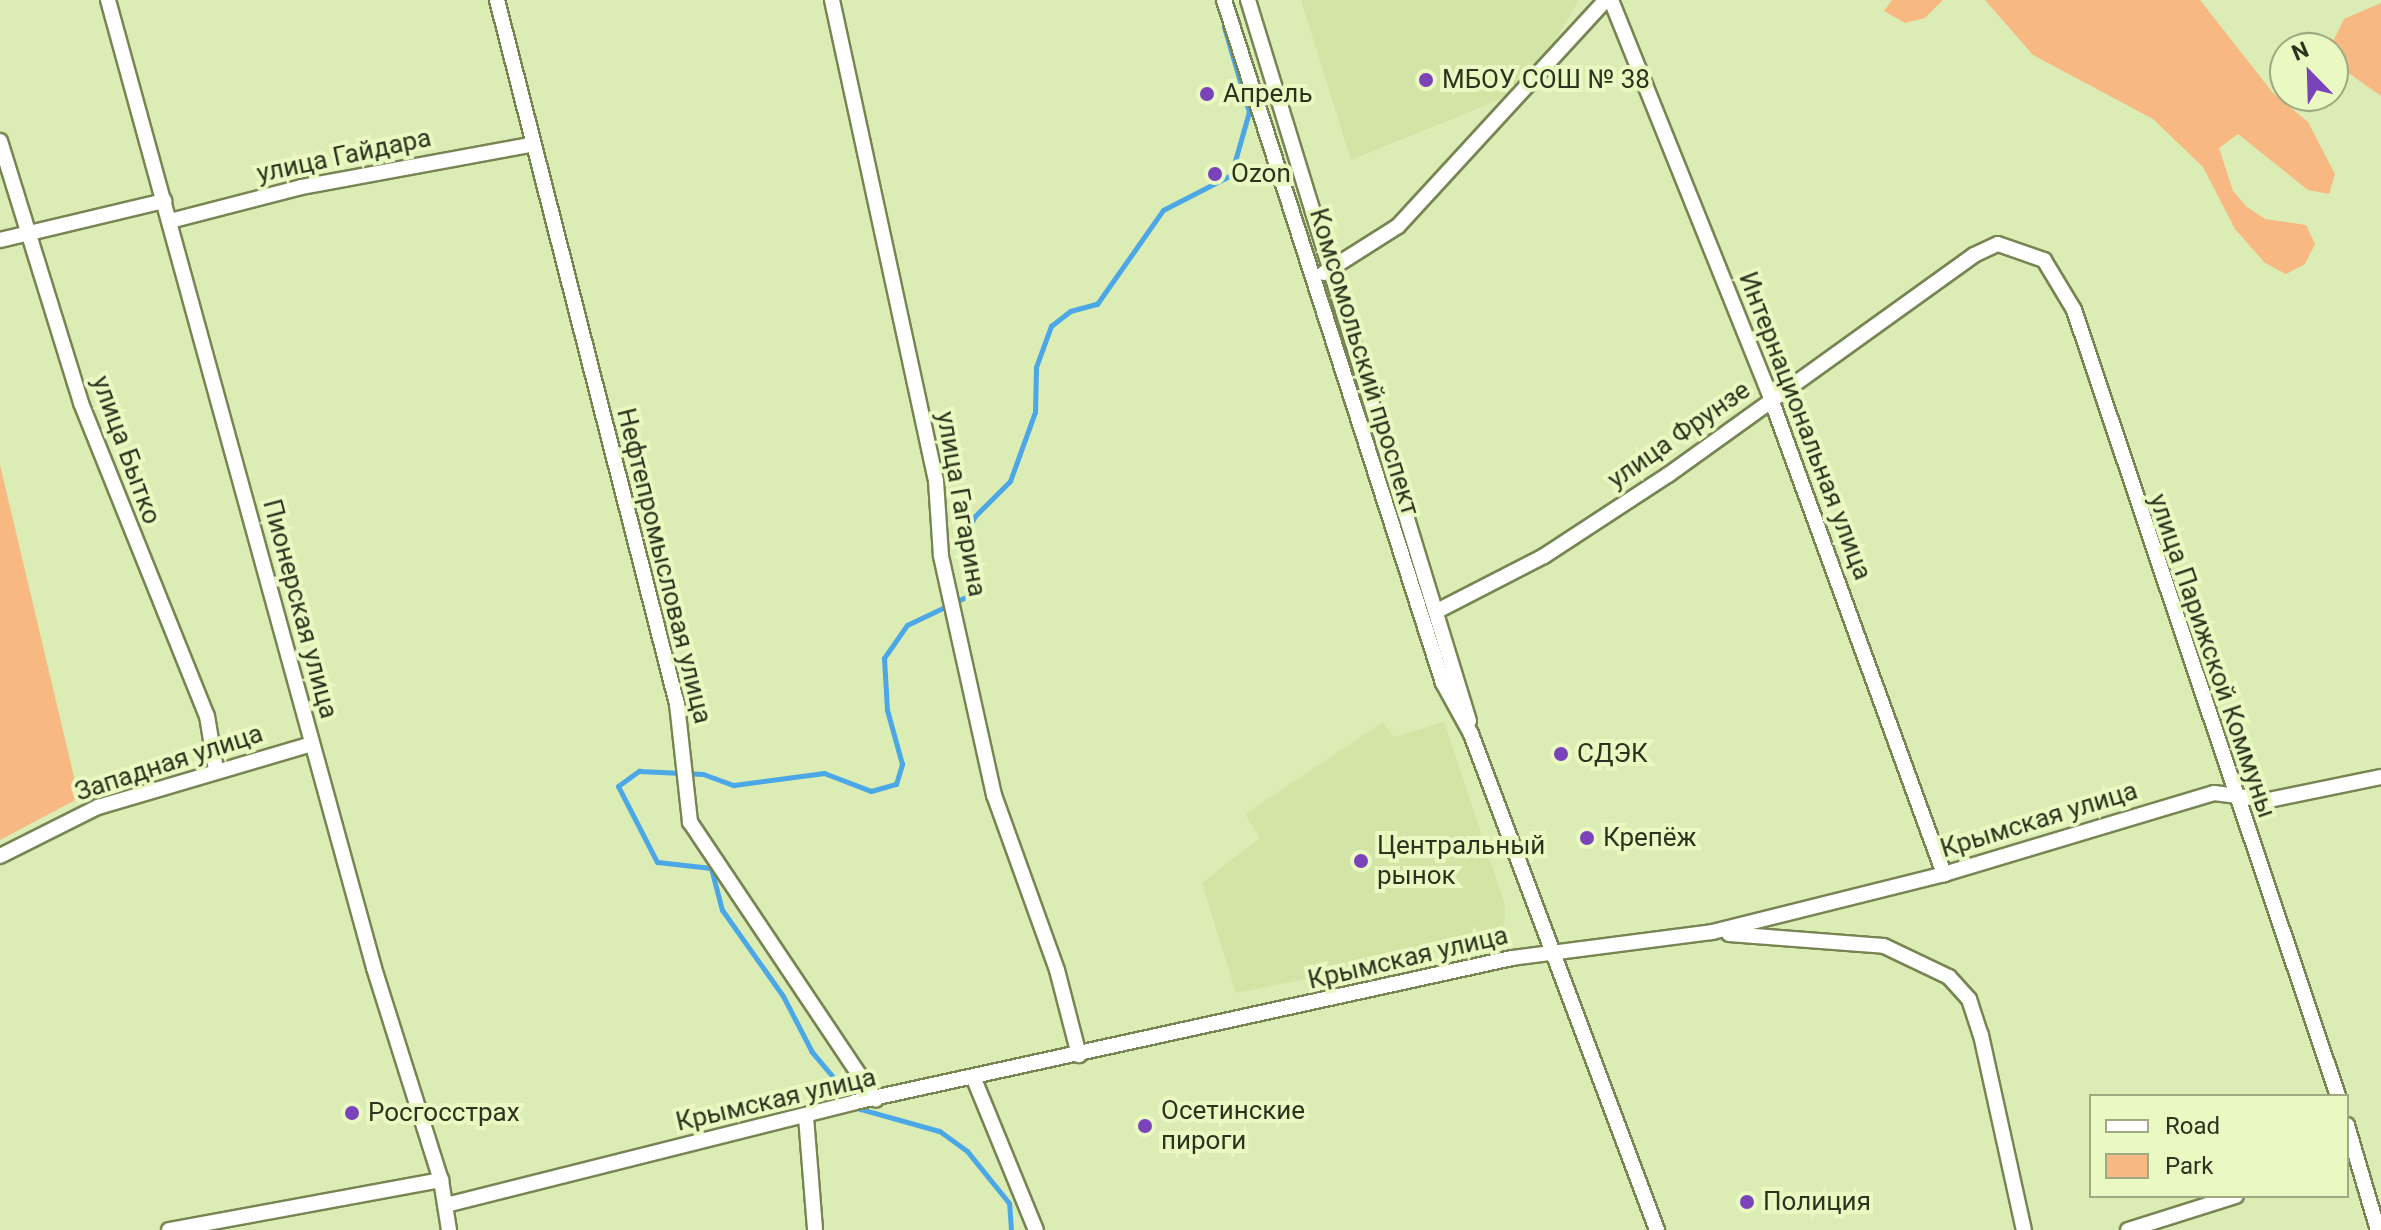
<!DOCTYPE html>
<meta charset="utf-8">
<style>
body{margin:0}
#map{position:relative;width:2381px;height:1230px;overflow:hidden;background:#dbecb5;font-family:Roboto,sans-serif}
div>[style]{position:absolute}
.built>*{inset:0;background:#d2e5a6}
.green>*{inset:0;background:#f7b881}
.stream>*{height:5px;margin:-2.5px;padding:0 2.5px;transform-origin:2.5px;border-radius:2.5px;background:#4ba7e6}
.roads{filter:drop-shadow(2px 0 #778552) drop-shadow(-2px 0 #778552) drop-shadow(0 2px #778552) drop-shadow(0 -2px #778552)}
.minor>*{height:14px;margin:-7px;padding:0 7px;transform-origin:7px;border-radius:7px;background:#fff}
.dots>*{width:22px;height:22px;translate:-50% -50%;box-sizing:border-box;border:4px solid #e9f9c1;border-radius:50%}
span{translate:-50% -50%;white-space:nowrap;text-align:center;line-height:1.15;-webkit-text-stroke:8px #e9f9c1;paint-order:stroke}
.poi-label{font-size:26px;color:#2d331e}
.left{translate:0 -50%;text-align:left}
.street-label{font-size:26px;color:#2d331e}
.legend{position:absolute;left:2089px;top:1094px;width:260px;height:104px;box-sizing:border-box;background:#e9f9c1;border:2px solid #9eaa80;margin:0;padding:10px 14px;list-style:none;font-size:24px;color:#2d331e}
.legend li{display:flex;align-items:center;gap:16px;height:40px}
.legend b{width:40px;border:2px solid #9eaa80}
.north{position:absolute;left:2269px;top:32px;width:80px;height:80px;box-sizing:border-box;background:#e9f9c1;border:2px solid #9eaa80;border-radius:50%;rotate:337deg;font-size:22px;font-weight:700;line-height:32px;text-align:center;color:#2d331e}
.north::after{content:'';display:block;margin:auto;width:28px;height:36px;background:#7a43ba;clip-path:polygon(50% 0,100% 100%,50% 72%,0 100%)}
</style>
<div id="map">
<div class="built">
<i style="clip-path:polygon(1301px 0,1579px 0,1541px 64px,1511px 95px,1351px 160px)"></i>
<i style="clip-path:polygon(1383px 722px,1394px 737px,1444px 722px,1505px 906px,1504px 940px,1236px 993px,1202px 883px,1260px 838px,1245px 814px)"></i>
</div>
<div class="green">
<i style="clip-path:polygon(1892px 0,1943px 0,1925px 18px,1905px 23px,1884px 11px)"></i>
<i style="clip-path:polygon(1985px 0,2200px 0,2273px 93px,2308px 122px,2335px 174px,2329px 194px,2308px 190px,2238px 134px,2219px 148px,2233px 191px,2247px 207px,2265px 219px,2306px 225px,2315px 244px,2305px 264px,2286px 274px,2265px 263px,2235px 229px,2203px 167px,2153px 119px,2033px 55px)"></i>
<i style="clip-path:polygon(2381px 3px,2381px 96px,2333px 62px,2330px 48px,2344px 19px)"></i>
<i style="clip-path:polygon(0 465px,79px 798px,0 840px)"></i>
</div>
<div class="stream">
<i style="left:1011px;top:1230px;width:27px;rotate:-94deg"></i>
<i style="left:1009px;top:1203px;width:67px;rotate:-128.9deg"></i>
<i style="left:967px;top:1151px;width:34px;rotate:-144deg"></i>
<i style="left:939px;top:1131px;width:82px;rotate:-164.4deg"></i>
<i style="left:860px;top:1109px;width:75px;rotate:-130.1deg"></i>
<i style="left:812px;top:1052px;width:63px;rotate:-117.4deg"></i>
<i style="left:783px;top:996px;width:105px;rotate:-125.3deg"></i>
<i style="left:722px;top:910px;width:43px;rotate:-104.7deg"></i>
<i style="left:711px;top:868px;width:54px;rotate:-173.7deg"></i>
<i style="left:657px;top:862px;width:85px;rotate:-117.2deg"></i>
<i style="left:618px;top:786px;width:26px;rotate:-36deg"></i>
<i style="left:639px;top:771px;width:64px;rotate:2.7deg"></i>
<i style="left:703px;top:774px;width:33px;rotate:20deg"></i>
<i style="left:734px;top:785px;width:91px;rotate:-7.6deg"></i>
<i style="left:824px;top:773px;width:50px;rotate:21deg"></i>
<i style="left:871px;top:791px;width:26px;rotate:-16deg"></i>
<i style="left:896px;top:784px;width:21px;rotate:-73deg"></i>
<i style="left:902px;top:764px;width:56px;rotate:-105.5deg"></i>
<i style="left:887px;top:710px;width:52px;rotate:-93.3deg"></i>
<i style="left:884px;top:658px;width:40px;rotate:-55.1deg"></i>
<i style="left:907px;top:625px;width:68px;rotate:-25.4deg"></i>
<i style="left:968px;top:596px;width:48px;rotate:-99.7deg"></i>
<i style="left:960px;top:549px;width:35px;rotate:-66deg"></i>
<i style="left:974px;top:517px;width:51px;rotate:-45deg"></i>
<i style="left:1010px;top:481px;width:73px;rotate:-70.1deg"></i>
<i style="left:1035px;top:412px;width:45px;rotate:-88.7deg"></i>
<i style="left:1036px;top:367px;width:44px;rotate:-69.9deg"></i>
<i style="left:1051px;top:326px;width:24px;rotate:-38deg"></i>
<i style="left:1070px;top:311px;width:28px;rotate:-15deg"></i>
<i style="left:1097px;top:304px;width:115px;rotate:-54.9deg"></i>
<i style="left:1163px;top:210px;width:76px;rotate:-27.2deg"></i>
<i style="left:1231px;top:175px;width:66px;rotate:-74.1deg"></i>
<i style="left:1249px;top:112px;width:89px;rotate:-106.4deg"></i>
</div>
<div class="roads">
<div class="minor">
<i style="left:108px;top:0;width:1004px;rotate:74.63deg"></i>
<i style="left:374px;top:968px;width:222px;rotate:72.5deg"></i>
<i style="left:441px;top:1180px;width:51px;rotate:80.9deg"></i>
<i style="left:497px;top:0;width:727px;rotate:75.66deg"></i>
<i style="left:677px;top:704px;width:119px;rotate:83.7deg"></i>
<i style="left:690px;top:822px;width:334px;rotate:56.2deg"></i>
<i style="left:832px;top:0;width:492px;rotate:77.8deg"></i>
<i style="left:936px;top:481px;width:75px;rotate:86.2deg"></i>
<i style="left:941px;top:556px;width:245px;rotate:77.5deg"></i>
<i style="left:994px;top:795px;width:186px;rotate:70.2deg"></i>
<i style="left:1057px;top:970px;width:88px;rotate:75.5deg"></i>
<i style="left:1224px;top:0;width:717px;rotate:72.22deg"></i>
<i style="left:1443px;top:683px;width:58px;rotate:61.2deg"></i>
<i style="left:1471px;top:734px;width:530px;rotate:69.44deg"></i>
<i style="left:1248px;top:0;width:754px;rotate:72.96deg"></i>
<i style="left:1611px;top:0;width:430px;rotate:68.1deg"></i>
<i style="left:1771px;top:399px;width:506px;rotate:69.99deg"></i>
<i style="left:0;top:141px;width:274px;rotate:72.8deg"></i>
<i style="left:81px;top:403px;width:337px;rotate:68.1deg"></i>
<i style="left:207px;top:716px;width:55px;rotate:80.5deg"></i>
<i style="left:170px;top:221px;width:135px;rotate:-14.5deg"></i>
<i style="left:301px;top:187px;width:233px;rotate:-10.4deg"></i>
<i style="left:0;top:240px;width:169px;rotate:-13.4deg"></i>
<i style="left:1324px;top:273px;width:88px;rotate:-32.4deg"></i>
<i style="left:1398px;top:226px;width:307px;rotate:-47.4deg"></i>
<i style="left:1439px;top:610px;width:118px;rotate:-27.2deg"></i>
<i style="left:1544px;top:556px;width:148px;rotate:-33.2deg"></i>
<i style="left:1668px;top:475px;width:377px;rotate:-35.7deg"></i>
<i style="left:1974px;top:255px;width:26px;rotate:-25deg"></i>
<i style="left:1998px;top:244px;width:49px;rotate:19.2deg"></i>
<i style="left:2044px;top:260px;width:58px;rotate:59deg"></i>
<i style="left:2074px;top:310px;width:829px;rotate:71.43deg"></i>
<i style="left:0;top:856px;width:110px;rotate:-26.6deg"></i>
<i style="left:98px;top:807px;width:223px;rotate:-16.4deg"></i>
<i style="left:1729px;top:934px;width:155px;rotate:4.4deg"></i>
<i style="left:1884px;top:946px;width:72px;rotate:25.5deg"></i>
<i style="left:1949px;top:977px;width:30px;rotate:48deg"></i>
<i style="left:1969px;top:999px;width:38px;rotate:72deg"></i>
<i style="left:1981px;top:1035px;width:200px;rotate:77.6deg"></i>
<i style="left:974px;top:1079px;width:163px;rotate:67.7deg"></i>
<i style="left:806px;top:1117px;width:113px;rotate:85.4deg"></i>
<i style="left:2347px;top:1125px;width:109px;rotate:73.6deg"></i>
<i style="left:446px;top:1205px;width:422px;rotate:-14.1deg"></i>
<i style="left:855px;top:1102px;width:673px;rotate:-12.36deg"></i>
<i style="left:1512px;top:958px;width:202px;rotate:-7.4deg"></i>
<i style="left:1712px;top:932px;width:239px;rotate:-14deg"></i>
<i style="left:1944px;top:874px;width:282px;rotate:-16.7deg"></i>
<i style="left:2214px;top:793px;width:55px;rotate:7.3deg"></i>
<i style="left:2269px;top:800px;width:114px;rotate:-11.6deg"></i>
<i style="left:169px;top:1230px;width:277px;rotate:-10.4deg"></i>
<i style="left:2128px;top:1230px;width:113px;rotate:-17.5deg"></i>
</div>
</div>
<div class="dots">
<i style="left:1426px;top:80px;background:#7a43ba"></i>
<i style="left:1207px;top:94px;background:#7a43ba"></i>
<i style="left:1215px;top:174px;background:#7a43ba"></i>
<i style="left:1561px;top:754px;background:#7a43ba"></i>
<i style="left:1587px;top:838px;background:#7a43ba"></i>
<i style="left:1361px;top:861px;background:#7a43ba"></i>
<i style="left:352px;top:1113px;background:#7a43ba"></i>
<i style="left:1145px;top:1126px;background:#7a43ba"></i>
<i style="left:1747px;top:1202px;background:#7a43ba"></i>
</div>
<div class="poi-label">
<span class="left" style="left:1442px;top:80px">МБОУ СОШ № 38</span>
<span class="left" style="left:1223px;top:94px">Апрель</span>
<span class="left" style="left:1231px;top:174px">Ozon</span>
<span class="left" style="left:1577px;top:754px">СДЭК</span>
<span class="left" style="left:1603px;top:838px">Крепёж</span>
<span class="left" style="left:1377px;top:861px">Центральный<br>рынок</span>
<span class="left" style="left:1161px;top:1126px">Осетинские<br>пироги</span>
<span class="left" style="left:368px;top:1113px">Росгосстрах</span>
<span class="left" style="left:1763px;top:1202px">Полиция</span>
</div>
<div class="street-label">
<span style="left:344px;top:156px;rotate:-12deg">улица Гайдара</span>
<span style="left:1364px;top:362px;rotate:73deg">Комсомольский проспект</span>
<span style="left:1805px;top:426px;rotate:69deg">Интернациональная улица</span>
<span style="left:1679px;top:435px;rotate:-35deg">улица Фрунзе</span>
<span style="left:126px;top:450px;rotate:70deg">улица Бытко</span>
<span style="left:961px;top:504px;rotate:80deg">улица Гагарина</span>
<span style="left:664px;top:566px;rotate:76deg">Нефтепромысловая улица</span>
<span style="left:300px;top:609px;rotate:75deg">Пионерская улица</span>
<span style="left:2212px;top:656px;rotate:71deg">улица Парижской Коммуны</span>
<span style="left:169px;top:763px;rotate:-18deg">Западная улица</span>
<span style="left:2039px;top:820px;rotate:-17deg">Крымская улица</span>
<span style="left:1408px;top:958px;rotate:-13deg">Крымская улица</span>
<span style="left:776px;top:1100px;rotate:-13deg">Крымская улица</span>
</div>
<ul class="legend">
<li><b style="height:10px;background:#fff"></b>Road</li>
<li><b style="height:22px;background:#f7b881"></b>Park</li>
</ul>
<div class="north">N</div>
</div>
